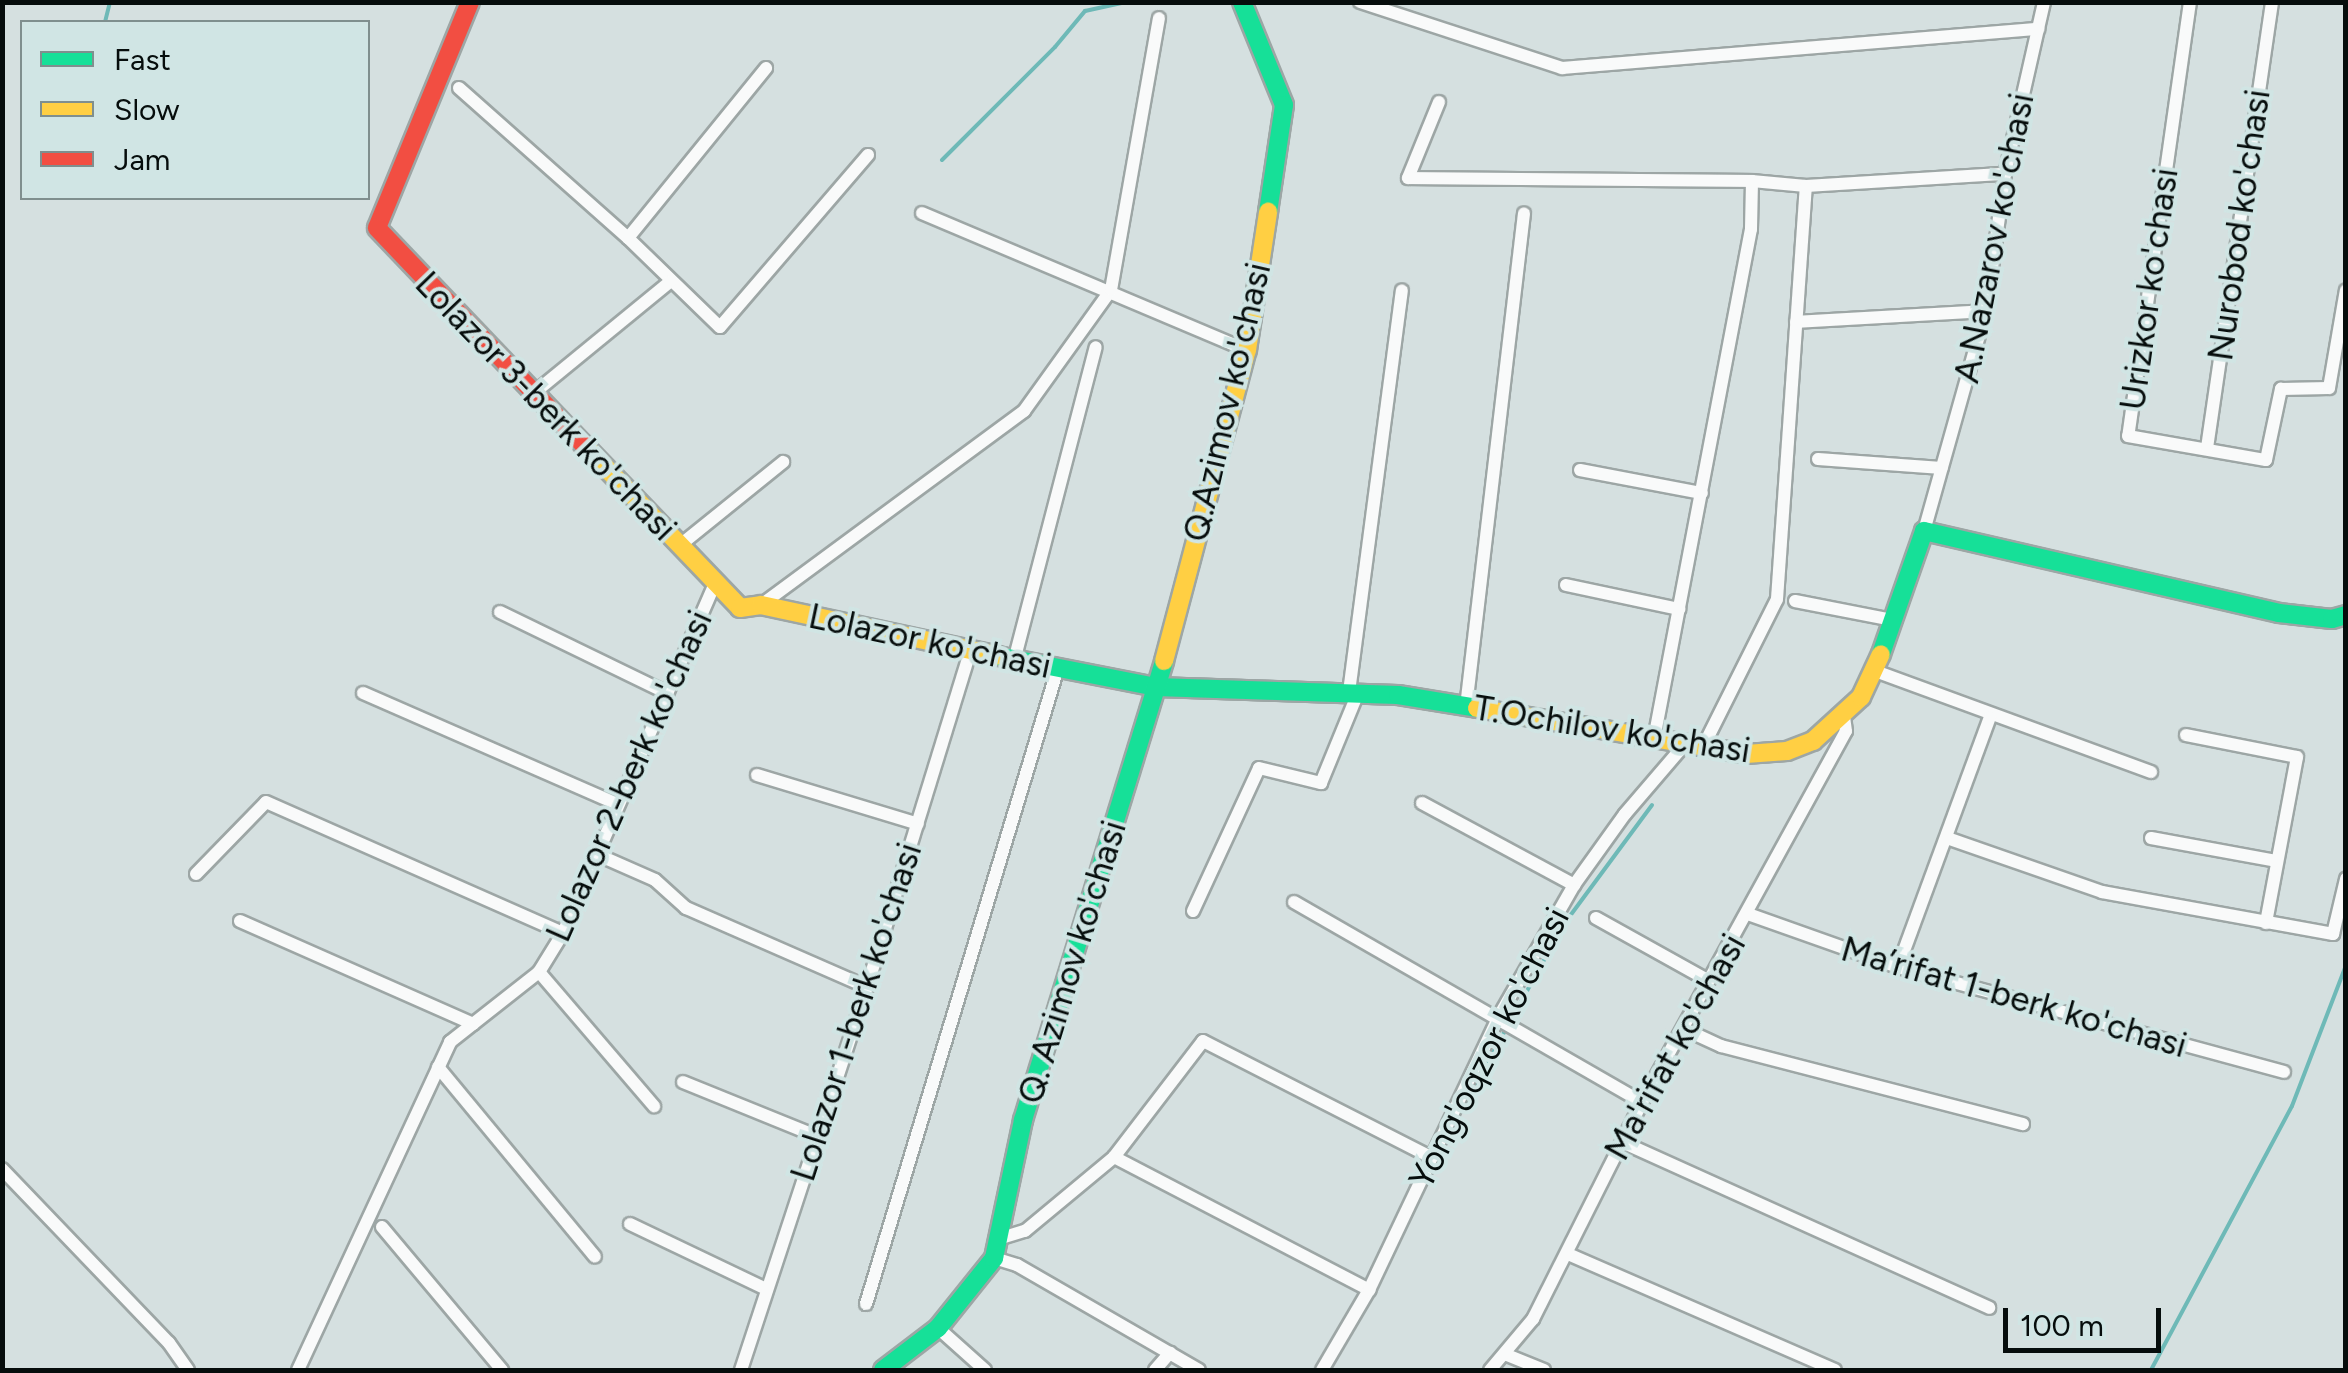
<!DOCTYPE html>
<meta charset="utf-8">
<style>
body{margin:0}
#map{position:relative;width:2348px;height:1373px;overflow:hidden;background:#d5e0e0;font-family:Figtree,sans-serif}
div>[style]{position:absolute}
.stream>*{height:4px;margin:-2px;padding:0 2px;transform-origin:2px;border-radius:2px;background:#6eb9b7}
.roads{filter:drop-shadow(2px 0 #9da6a5) drop-shadow(-2px 0 #9da6a5) drop-shadow(0 2px #9da6a5) drop-shadow(0 -2px #9da6a5)}
.street>*{height:12px;margin:-6px;padding:0 6px;transform-origin:6px;border-radius:6px;background:#f9fafa}
.fast>*{height:18px;margin:-9px;padding:0 9px;transform-origin:9px;border-radius:9px;background:#16e098}
.slow>*{height:18px;margin:-9px;padding:0 9px;transform-origin:9px;border-radius:9px;background:#ffcf43}
.jam>*{height:18px;margin:-9px;padding:0 9px;transform-origin:9px;border-radius:9px;background:#f24e42}
span{translate:-50% -50%;white-space:nowrap;text-align:center;line-height:1.15;-webkit-text-stroke:8px #d0e5e4;paint-order:stroke}
.street-label{font-size:35px;color:#060d0c}
.frame{position:absolute;inset:0;border:5px solid #060d0c;pointer-events:none}
.legend{position:absolute;left:20px;top:20px;width:350px;height:180px;box-sizing:border-box;background:#d0e5e4;border:2px solid #7f8f8e;margin:0;padding:12px 18px;list-style:none;font-size:30px;color:#060d0c}
.legend li{display:flex;align-items:center;gap:20px;height:50px}
.legend b{width:50px;border:2px solid #7f8f8e}
.scale{position:absolute;left:2003px;top:1308px;width:158px;height:45px;box-sizing:border-box;border:5px solid #060d0c;border-top:0;padding-left:12px;font-size:30px;line-height:35px;white-space:nowrap;color:#060d0c;-webkit-text-stroke:8px #d0e5e4;paint-order:stroke}
</style>
<div id="map">
<div class="stream">
<i style="left:105px;top:22px;width:21px;rotate:-76deg"></i>
<i style="left:942px;top:160px;width:160px;rotate:-45deg"></i>
<i style="left:1055px;top:47px;width:47px;rotate:-50.2deg"></i>
<i style="left:1085px;top:11px;width:42px;rotate:-12.4deg"></i>
<i style="left:1464px;top:1105px;width:207px;rotate:-61.1deg"></i>
<i style="left:1564px;top:924px;width:148px;rotate:-53.5deg"></i>
<i style="left:2151px;top:1370px;width:299px;rotate:-61.9deg"></i>
<i style="left:2292px;top:1106px;width:151px;rotate:-69deg"></i>
</div>
<div class="roads">
<div class="street">
<i style="left:1360px;top:2px;width:213px;rotate:18.1deg"></i>
<i style="left:1562px;top:68px;width:478px;rotate:-4.7deg"></i>
<i style="left:2190px;top:2px;width:438px;rotate:98.1deg"></i>
<i style="left:2128px;top:436px;width:140px;rotate:9.9deg"></i>
<i style="left:2266px;top:460px;width:73px;rotate:-78.1deg"></i>
<i style="left:2281px;top:389px;width:48px;rotate:-1.2deg"></i>
<i style="left:2329px;top:388px;width:99px;rotate:-80.2deg"></i>
<i style="left:459px;top:88px;width:226px;rotate:41.6deg"></i>
<i style="left:628px;top:238px;width:128px;rotate:44.1deg"></i>
<i style="left:720px;top:327px;width:227px;rotate:-49.3deg"></i>
<i style="left:1439px;top:102px;width:82px;rotate:112.2deg"></i>
<i style="left:1408px;top:178px;width:344px;rotate:0.5deg"></i>
<i style="left:922px;top:213px;width:353px;rotate:22.9deg"></i>
<i style="left:628px;top:238px;width:219px;rotate:-50.9deg"></i>
<i style="left:1796px;top:322px;width:190px;rotate:-3.3deg"></i>
<i style="left:534px;top:393px;width:177px;rotate:-39.3deg"></i>
<i style="left:2207px;top:448px;width:451px;rotate:-81.7deg"></i>
<i style="left:1818px;top:459px;width:124px;rotate:4.2deg"></i>
<i style="left:1580px;top:470px;width:124px;rotate:10.7deg"></i>
<i style="left:1924px;top:531px;width:229px;rotate:-74.3deg"></i>
<i style="left:1986px;top:311px;width:138px;rotate:-82.1deg"></i>
<i style="left:2005px;top:174px;width:176px;rotate:-77.2deg"></i>
<i style="left:679px;top:546px;width:134px;rotate:-38.9deg"></i>
<i style="left:1566px;top:585px;width:116px;rotate:12deg"></i>
<i style="left:1795px;top:601px;width:100px;rotate:11deg"></i>
<i style="left:761px;top:605px;width:327px;rotate:-36.4deg"></i>
<i style="left:1024px;top:411px;width:149px;rotate:-54.3deg"></i>
<i style="left:1111px;top:290px;width:276px;rotate:-80deg"></i>
<i style="left:500px;top:612px;width:186px;rotate:25.9deg"></i>
<i style="left:1015px;top:657px;width:320px;rotate:-75.4deg"></i>
<i style="left:1875px;top:671px;width:294px;rotate:20.1deg"></i>
<i style="left:1349px;top:692px;width:405px;rotate:-82.5deg"></i>
<i style="left:363px;top:693px;width:277px;rotate:23.6deg"></i>
<i style="left:1466px;top:707px;width:497px;rotate:-83.3deg"></i>
<i style="left:2186px;top:735px;width:113px;rotate:11.2deg"></i>
<i style="left:2297px;top:757px;width:169px;rotate:100.6deg"></i>
<i style="left:1654px;top:739px;width:519px;rotate:-79.23deg"></i>
<i style="left:1751px;top:229px;width:48px;rotate:-88.8deg"></i>
<i style="left:1752px;top:181px;width:54px;rotate:5.3deg"></i>
<i style="left:1806px;top:186px;width:199px;rotate:-3.5deg"></i>
<i style="left:1703px;top:747px;width:165px;rotate:-63.4deg"></i>
<i style="left:1777px;top:599px;width:414px;rotate:-86deg"></i>
<i style="left:757px;top:775px;width:168px;rotate:16.9deg"></i>
<i style="left:1422px;top:803px;width:173px;rotate:28.3deg"></i>
<i style="left:1947px;top:838px;width:164px;rotate:19.2deg"></i>
<i style="left:2102px;top:892px;width:235px;rotate:10.3deg"></i>
<i style="left:2333px;top:934px;width:57px;rotate:-76.7deg"></i>
<i style="left:2151px;top:838px;width:127px;rotate:10.4deg"></i>
<i style="left:596px;top:854px;width:64px;rotate:23.8deg"></i>
<i style="left:655px;top:880px;width:42px;rotate:42.1deg"></i>
<i style="left:686px;top:908px;width:197px;rotate:23.6deg"></i>
<i style="left:196px;top:874px;width:100px;rotate:-45.8deg"></i>
<i style="left:266px;top:802px;width:325px;rotate:23.8deg"></i>
<i style="left:1294px;top:902px;width:401px;rotate:29.9deg"></i>
<i style="left:1193px;top:911px;width:157px;rotate:-65.2deg"></i>
<i style="left:1259px;top:768px;width:64px;rotate:13.6deg"></i>
<i style="left:1321px;top:783px;width:97px;rotate:-67.7deg"></i>
<i style="left:1748px;top:914px;width:159px;rotate:19.5deg"></i>
<i style="left:1898px;top:967px;width:400px;rotate:15.2deg"></i>
<i style="left:1596px;top:918px;width:129px;rotate:29.1deg"></i>
<i style="left:240px;top:921px;width:255px;rotate:23.8deg"></i>
<i style="left:1898px;top:967px;width:266px;rotate:-69.8deg"></i>
<i style="left:539px;top:972px;width:177px;rotate:49.4deg"></i>
<i style="left:1684px;top:1029px;width:41px;rotate:24.7deg"></i>
<i style="left:1721px;top:1046px;width:312px;rotate:14.5deg"></i>
<i style="left:438px;top:1067px;width:246px;rotate:50.4deg"></i>
<i style="left:683px;top:1082px;width:144px;rotate:22.1deg"></i>
<i style="left:1622px;top:1142px;width:403px;rotate:24.3deg"></i>
<i style="left:1114px;top:1157px;width:288px;rotate:27.5deg"></i>
<i style="left:2px;top:1169px;width:241px;rotate:46.2deg"></i>
<i style="left:169px;top:1343px;width:33px;rotate:55deg"></i>
<i style="left:630px;top:1224px;width:151px;rotate:25.5deg"></i>
<i style="left:382px;top:1227px;width:187px;rotate:50deg"></i>
<i style="left:998px;top:1239px;width:28px;rotate:-17deg"></i>
<i style="left:1025px;top:1231px;width:116px;rotate:-39.7deg"></i>
<i style="left:1114px;top:1157px;width:146px;rotate:-52.5deg"></i>
<i style="left:1203px;top:1041px;width:254px;rotate:27deg"></i>
<i style="left:1568px;top:1254px;width:291px;rotate:23.5deg"></i>
<i style="left:994px;top:1258px;width:24px;rotate:17deg"></i>
<i style="left:1017px;top:1265px;width:210px;rotate:30deg"></i>
<i style="left:866px;top:1304px;width:664px;rotate:-73.2deg"></i>
<i style="left:938px;top:1328px;width:63px;rotate:41.8deg"></i>
<i style="left:1507px;top:1355px;width:40px;rotate:22deg"></i>
<i style="left:298px;top:1370px;width:362px;rotate:-65.1deg"></i>
<i style="left:450px;top:1042px;width:113px;rotate:-38.2deg"></i>
<i style="left:539px;top:972px;width:46px;rotate:-58.4deg"></i>
<i style="left:563px;top:933px;width:381px;rotate:-66.5deg"></i>
<i style="left:741px;top:1370px;width:403px;rotate:-71.8deg"></i>
<i style="left:867px;top:987px;width:350px;rotate:-72.9deg"></i>
<i style="left:1155px;top:1370px;width:23px;rotate:-49deg"></i>
<i style="left:1322px;top:1370px;width:93px;rotate:-59.6deg"></i>
<i style="left:1369px;top:1290px;width:303px;rotate:-64.6deg"></i>
<i style="left:1499px;top:1016px;width:151px;rotate:-60.2deg"></i>
<i style="left:1574px;top:885px;width:87px;rotate:-54.3deg"></i>
<i style="left:1625px;top:814px;width:92px;rotate:-49.4deg"></i>
<i style="left:1490px;top:1370px;width:67px;rotate:-49.9deg"></i>
<i style="left:1533px;top:1319px;width:243px;rotate:-63.3deg"></i>
<i style="left:1642px;top:1102px;width:423px;rotate:-61.2deg"></i>
<i style="left:1846px;top:731px;width:15px;rotate:-98deg"></i>
</div>
<div class="fast">
<i style="left:1242px;top:2px;width:111px;rotate:67.8deg"></i>
<i style="left:1284px;top:105px;width:108px;rotate:98.5deg"></i>
<i style="left:1881px;top:654px;width:130px;rotate:-70.7deg"></i>
<i style="left:1924px;top:531px;width:364px;rotate:13deg"></i>
<i style="left:2279px;top:613px;width:53px;rotate:6.5deg"></i>
<i style="left:2332px;top:619px;width:15px;rotate:-16deg"></i>
<i style="left:998px;top:656px;width:161px;rotate:11.1deg"></i>
<i style="left:1156px;top:687px;width:242px;rotate:1.9deg"></i>
<i style="left:1398px;top:695px;width:80px;rotate:9.3deg"></i>
<i style="left:883px;top:1370px;width:69px;rotate:-37.4deg"></i>
<i style="left:938px;top:1328px;width:90px;rotate:-51.3deg"></i>
<i style="left:994px;top:1258px;width:141px;rotate:-78.1deg"></i>
<i style="left:1023px;top:1120px;width:480px;rotate:-72.9deg"></i>
</div>
<div class="slow">
<i style="left:583px;top:444px;width:227px;rotate:46.2deg"></i>
<i style="left:740px;top:608px;width:21px;rotate:-8deg"></i>
<i style="left:761px;top:605px;width:242px;rotate:12.1deg"></i>
<i style="left:1164px;top:661px;width:322px;rotate:-75.1deg"></i>
<i style="left:1247px;top:350px;width:140px;rotate:-81.3deg"></i>
<i style="left:1477px;top:708px;width:273px;rotate:9.7deg"></i>
<i style="left:1746px;top:754px;width:41px;rotate:-4.2deg"></i>
<i style="left:1787px;top:751px;width:28px;rotate:-21deg"></i>
<i style="left:1813px;top:741px;width:65px;rotate:-42.5deg"></i>
<i style="left:1861px;top:697px;width:47px;rotate:-65.1deg"></i>
</div>
<div class="jam">
<i style="left:470px;top:2px;width:244px;rotate:112.4deg"></i>
<i style="left:377px;top:228px;width:298px;rotate:46.4deg"></i>
</div>
</div>
<div class="street-label">
<span style="left:2239px;top:225px;rotate:-82deg">Nurobod ko'chasi</span>
<span style="left:1994px;top:238px;rotate:-79deg">A.Nazarov ko'chasi</span>
<span style="left:2149px;top:289px;rotate:-82deg">Urizkor ko'chasi</span>
<span style="left:1227px;top:402px;rotate:-77deg">Q.Azimov ko'chasi</span>
<span style="left:546px;top:406px;rotate:46deg">Lolazor 3-berk ko'chasi</span>
<span style="left:930px;top:641px;rotate:12deg">Lolazor ko'chasi</span>
<span style="left:1612px;top:729px;rotate:9deg">T.Ochilov ko'chasi</span>
<span style="left:629px;top:776px;rotate:-66deg">Lolazor 2-berk ko'chasi</span>
<span style="left:1072px;top:962px;rotate:-73deg">Q. Azimov ko'chasi</span>
<span style="left:2014px;top:997px;rotate:16deg">Ma’rifat 1-berk ko'chasi</span>
<span style="left:856px;top:1012px;rotate:-72deg">Lolazor 1-berk ko'chasi</span>
<span style="left:1675px;top:1047px;rotate:-61deg">Ma'rifat ko'chasi</span>
<span style="left:1489px;top:1048px;rotate:-63deg">Yong'oqzor ko'chasi</span>
</div>
<div class="frame"></div>
<ul class="legend">
<li><b style="height:12px;background:#16e098"></b>Fast</li>
<li><b style="height:12px;background:#ffcf43"></b>Slow</li>
<li><b style="height:12px;background:#f24e42"></b>Jam</li>
</ul>
<div class="scale">100 m</div>
</div>
